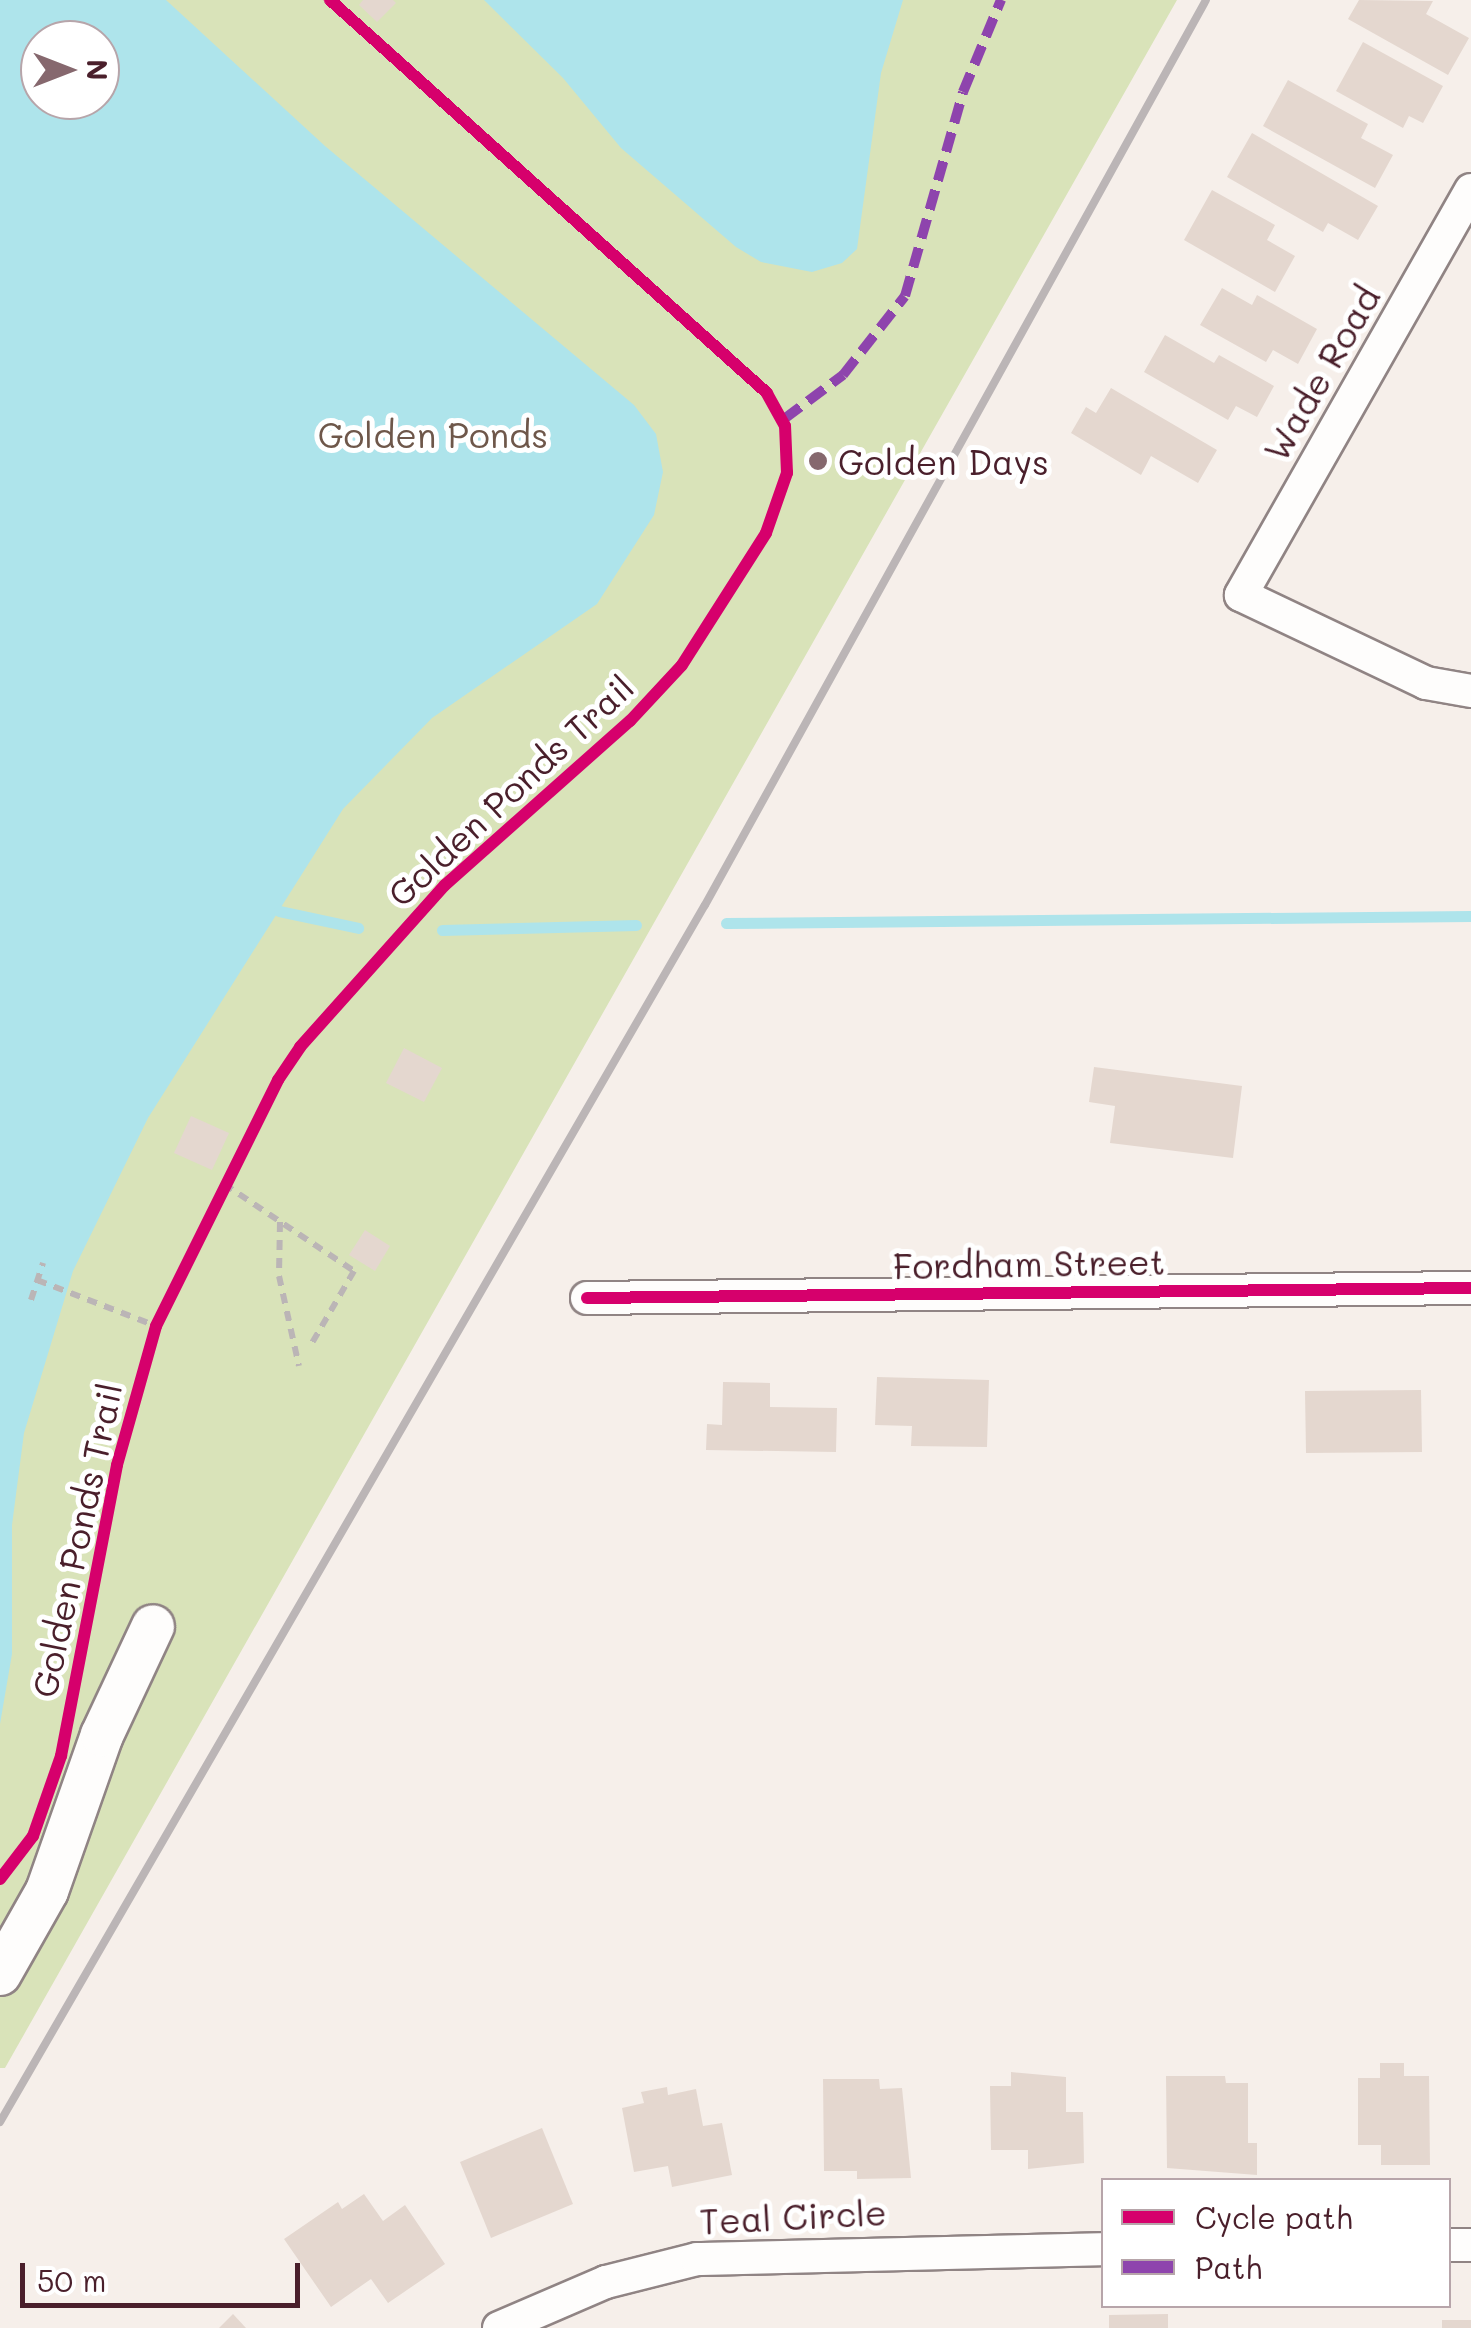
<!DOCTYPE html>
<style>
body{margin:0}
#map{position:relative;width:1471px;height:2328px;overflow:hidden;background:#f6efea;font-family:Mali,sans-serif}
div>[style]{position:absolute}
.green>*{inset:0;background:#d9e3b9}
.water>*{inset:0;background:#aee4eb}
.stream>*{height:11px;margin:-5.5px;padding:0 5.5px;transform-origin:5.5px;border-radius:5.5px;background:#aee4eb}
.building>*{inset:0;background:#e4d7cf}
.path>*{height:6px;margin-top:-3px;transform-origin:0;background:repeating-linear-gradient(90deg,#bbb5b6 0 10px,transparent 0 18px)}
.roads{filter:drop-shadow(2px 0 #908484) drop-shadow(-2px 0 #908484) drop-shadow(0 2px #908484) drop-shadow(0 -2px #908484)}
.minor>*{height:32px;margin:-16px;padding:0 16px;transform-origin:16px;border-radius:16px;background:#fefdfc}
.tertiary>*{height:42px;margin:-21px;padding:0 21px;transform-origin:21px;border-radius:21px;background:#fefdfc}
.rail>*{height:8px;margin:-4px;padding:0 4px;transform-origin:4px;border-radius:4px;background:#bbb5b6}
.quiet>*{height:10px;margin-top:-5px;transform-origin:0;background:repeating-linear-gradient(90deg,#8e44ad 0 20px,transparent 0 30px)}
.cycleway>*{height:12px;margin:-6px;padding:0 6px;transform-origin:6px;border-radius:6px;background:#d6006c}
.dots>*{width:28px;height:28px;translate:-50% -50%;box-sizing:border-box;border:5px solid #fff;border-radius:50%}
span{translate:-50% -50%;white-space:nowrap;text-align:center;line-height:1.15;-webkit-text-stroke:10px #fff;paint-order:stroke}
.street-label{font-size:35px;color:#4a1f2b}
.park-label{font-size:35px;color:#6e574a}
.poi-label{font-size:35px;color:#4a1f2b}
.left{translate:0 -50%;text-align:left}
.legend{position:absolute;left:1101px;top:2178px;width:350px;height:130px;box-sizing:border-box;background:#fff;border:2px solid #b7a5aa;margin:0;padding:12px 18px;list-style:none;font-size:30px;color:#4a1f2b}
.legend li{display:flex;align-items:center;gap:20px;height:50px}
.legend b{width:50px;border:2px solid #b7a5aa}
.north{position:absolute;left:20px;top:20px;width:100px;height:100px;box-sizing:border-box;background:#fff;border:2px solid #b7a5aa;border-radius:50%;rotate:90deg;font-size:28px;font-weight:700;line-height:40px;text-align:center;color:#4a1f2b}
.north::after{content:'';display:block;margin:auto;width:35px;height:45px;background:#86686e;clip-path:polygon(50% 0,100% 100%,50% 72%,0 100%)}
.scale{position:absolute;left:20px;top:2263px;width:280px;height:45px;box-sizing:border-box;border:5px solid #4a1f2b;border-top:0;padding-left:12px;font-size:30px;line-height:35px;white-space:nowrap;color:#4a1f2b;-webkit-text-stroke:8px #fff;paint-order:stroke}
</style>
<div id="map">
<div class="green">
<i style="clip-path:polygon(evenodd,0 0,1177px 0,5px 2068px,0 2068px,0 0,40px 40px,100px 40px,100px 100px,40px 100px,40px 40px)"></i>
</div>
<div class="water">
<i style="clip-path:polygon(evenodd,0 0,166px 0,325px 146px,634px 405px,656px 434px,663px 472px,654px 515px,597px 604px,432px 718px,343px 809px,148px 1118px,73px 1271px,24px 1433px,12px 1525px,12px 1654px,0 1724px,0 0,40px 40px,100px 40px,100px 100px,40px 100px,40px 40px)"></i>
<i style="clip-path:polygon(484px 0,903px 0,881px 73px,857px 249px,842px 263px,812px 272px,761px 262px,736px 247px,621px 148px,563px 78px)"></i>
</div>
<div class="stream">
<i style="left:279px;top:911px;width:81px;rotate:12.1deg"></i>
<i style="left:726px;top:923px;width:745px;rotate:-0.54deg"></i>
<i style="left:442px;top:930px;width:194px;rotate:-1.5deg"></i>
</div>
<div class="building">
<i style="clip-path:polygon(363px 0,393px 0,396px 3px,377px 22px,359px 5px)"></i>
<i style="clip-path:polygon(1359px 0,1433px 1px,1426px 14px,1469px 38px,1448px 75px,1348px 19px)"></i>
<i style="clip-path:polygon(1363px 42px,1443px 86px,1423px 123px,1409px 116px,1403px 128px,1336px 91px)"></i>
<i style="clip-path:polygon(1288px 80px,1368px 124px,1361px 138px,1393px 155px,1375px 188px,1263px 126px)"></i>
<i style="clip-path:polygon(1252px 133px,1378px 206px,1358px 240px,1328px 223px,1323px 232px,1227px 177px)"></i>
<i style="clip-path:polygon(1212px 190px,1275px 225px,1267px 240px,1295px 256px,1275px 292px,1184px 240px)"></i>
<i style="clip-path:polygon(1222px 288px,1252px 305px,1257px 295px,1317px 329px,1298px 364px,1273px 350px,1266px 362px,1200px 325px)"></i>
<i style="clip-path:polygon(1165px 335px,1214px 363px,1219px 355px,1274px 386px,1257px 417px,1236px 406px,1228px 420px,1144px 372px)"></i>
<i style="clip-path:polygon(1111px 388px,1217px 450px,1198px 483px,1151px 456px,1141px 475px,1071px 433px,1086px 407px,1096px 413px)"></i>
<i style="clip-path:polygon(404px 1048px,442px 1068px,424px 1102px,386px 1083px)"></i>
<i style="clip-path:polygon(1094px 1067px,1242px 1086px,1233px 1158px,1110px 1143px,1115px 1106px,1089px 1102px)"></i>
<i style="clip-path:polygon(191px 1116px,229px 1133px,212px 1170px,174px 1153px)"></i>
<i style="clip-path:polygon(365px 1230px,390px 1246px,375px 1271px,349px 1255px)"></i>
<i style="clip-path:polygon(877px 1377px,989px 1380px,987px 1447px,911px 1446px,912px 1426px,875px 1425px)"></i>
<i style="clip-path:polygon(723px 1382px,770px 1383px,770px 1407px,837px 1408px,836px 1452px,706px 1450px,707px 1424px,722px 1425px)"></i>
<i style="clip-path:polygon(1421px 1390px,1422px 1452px,1306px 1453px,1305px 1391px)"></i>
<i style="clip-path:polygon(1380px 2063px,1404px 2063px,1404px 2076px,1429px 2076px,1430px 2165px,1381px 2165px,1381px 2145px,1358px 2145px,1358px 2078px,1380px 2078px)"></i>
<i style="clip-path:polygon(1011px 2072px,1066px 2077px,1066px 2112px,1083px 2112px,1084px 2163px,1028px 2169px,1028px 2150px,991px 2150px,990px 2086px,1011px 2086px)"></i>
<i style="clip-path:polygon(1166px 2076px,1225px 2076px,1226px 2083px,1248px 2083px,1248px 2143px,1257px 2143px,1257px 2175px,1167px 2168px)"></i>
<i style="clip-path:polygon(823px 2079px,879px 2079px,880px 2089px,902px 2088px,911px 2178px,857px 2179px,857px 2171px,824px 2171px)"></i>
<i style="clip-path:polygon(667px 2087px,668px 2095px,696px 2089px,703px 2126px,722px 2123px,732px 2175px,672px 2187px,668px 2166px,634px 2172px,622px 2108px,644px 2103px,641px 2092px)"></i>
<i style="clip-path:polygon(542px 2128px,573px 2204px,491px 2238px,460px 2162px)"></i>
<i style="clip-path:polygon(364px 2194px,383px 2221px,405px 2205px,445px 2264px,388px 2303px,371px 2279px,331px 2307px,284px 2239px,338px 2202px,342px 2209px)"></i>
<i style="clip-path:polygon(233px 2314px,246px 2328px,219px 2328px)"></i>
<i style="clip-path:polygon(1168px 2314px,1168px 2328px,1109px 2328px,1109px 2315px)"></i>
<i style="clip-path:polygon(1442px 2320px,1471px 2320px,1471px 2328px,1442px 2328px)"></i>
</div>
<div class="path">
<i style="left:224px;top:1184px;width:156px;rotate:33.8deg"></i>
<i style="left:354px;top:1271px;width:83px;rotate:120.3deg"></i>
<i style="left:280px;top:1222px;width:54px;rotate:91.1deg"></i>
<i style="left:279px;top:1276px;width:92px;rotate:77.5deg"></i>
<i style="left:37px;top:1280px;width:128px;rotate:21.1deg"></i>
<i style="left:31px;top:1300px;width:39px;rotate:-72deg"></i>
</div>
<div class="roads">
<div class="minor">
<i style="left:1471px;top:190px;width:466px;rotate:119.6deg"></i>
<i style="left:1241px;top:595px;width:205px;rotate:25.4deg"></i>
<i style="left:1426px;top:683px;width:46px;rotate:10.1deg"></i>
<i style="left:587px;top:1298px;width:884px;rotate:-0.65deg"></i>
<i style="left:1448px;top:2245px;width:23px"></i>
<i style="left:499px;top:2328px;width:116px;rotate:-23.3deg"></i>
<i style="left:606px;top:2282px;width:94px;rotate:-14.2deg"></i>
<i style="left:697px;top:2259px;width:407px;rotate:-1.4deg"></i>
</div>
<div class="tertiary">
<i style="left:0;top:1974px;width:95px;rotate:-60.5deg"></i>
<i style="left:47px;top:1891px;width:165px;rotate:-70.6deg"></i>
<i style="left:102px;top:1735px;width:120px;rotate:-64.9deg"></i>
</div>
</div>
<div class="rail">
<i style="left:0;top:2122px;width:1406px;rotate:-59.92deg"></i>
<i style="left:705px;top:905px;width:1034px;rotate:-61.03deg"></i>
</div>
<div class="quiet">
<i style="left:784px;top:419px;width:74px;rotate:-36.7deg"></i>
<i style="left:843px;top:375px;width:100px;rotate:-51.9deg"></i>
<i style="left:905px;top:296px;width:212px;rotate:-74.1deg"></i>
<i style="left:963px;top:92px;width:100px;rotate:-67.6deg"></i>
</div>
<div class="cycleway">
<i style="left:587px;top:1298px;width:884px;rotate:-0.65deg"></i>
<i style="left:0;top:1879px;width:54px;rotate:-52.5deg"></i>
<i style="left:33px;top:1836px;width:85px;rotate:-70.7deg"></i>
<i style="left:61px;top:1756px;width:296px;rotate:-79.1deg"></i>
<i style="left:117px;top:1465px;width:144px;rotate:-74.3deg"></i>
<i style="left:156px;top:1326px;width:275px;rotate:-63.6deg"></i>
<i style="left:278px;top:1080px;width:40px;rotate:-56deg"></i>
<i style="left:300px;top:1047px;width:217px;rotate:-48.2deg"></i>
<i style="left:445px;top:885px;width:247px;rotate:-41.6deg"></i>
<i style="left:630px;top:721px;width:76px;rotate:-47.1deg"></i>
<i style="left:682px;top:665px;width:156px;rotate:-57.5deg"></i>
<i style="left:766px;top:533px;width:64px;rotate:-70.7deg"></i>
<i style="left:787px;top:473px;width:47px;rotate:-92.4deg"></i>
<i style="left:785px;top:426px;width:38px;rotate:-119deg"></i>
<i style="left:767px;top:393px;width:588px;rotate:-138.03deg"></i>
</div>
<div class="dots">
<i style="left:818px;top:461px;background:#86686e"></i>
</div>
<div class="street-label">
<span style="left:1321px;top:373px;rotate:-60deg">Wade Road</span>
<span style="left:510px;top:790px;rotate:-43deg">Golden Ponds Trail</span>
<span style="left:1029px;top:1263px;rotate:-1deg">Fordham Street</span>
<span style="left:76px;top:1540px;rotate:-78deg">Golden Ponds Trail</span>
<span style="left:793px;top:2216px;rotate:-3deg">Teal Circle</span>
</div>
<div class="park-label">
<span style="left:433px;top:434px">Golden Ponds</span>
</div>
<div class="poi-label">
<span class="left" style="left:838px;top:461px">Golden Days</span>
</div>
<ul class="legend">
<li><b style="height:12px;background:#d6006c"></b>Cycle path</li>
<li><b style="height:12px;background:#8e44ad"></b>Path</li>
</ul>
<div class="north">N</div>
<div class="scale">50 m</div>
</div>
